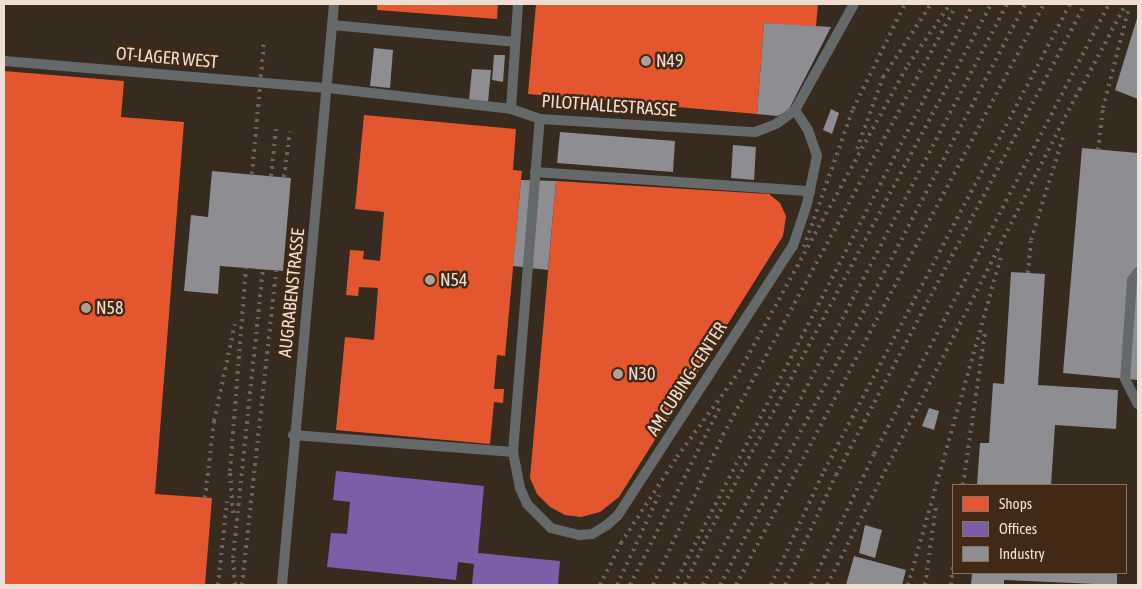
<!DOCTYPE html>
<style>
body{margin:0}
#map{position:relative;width:1142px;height:589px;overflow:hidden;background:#372a1f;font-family:"Asap Condensed",sans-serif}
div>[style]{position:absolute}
.shops>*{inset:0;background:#e4572e}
.offices>*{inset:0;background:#7b5ea7}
.industry>*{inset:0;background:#8d8d92}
.service>*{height:10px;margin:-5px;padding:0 5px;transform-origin:5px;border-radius:5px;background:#65696a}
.rail>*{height:4px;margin-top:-2px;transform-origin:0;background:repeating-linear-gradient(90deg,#676560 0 2.5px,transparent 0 7.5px)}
.dots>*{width:14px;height:14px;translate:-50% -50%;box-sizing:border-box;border:2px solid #412915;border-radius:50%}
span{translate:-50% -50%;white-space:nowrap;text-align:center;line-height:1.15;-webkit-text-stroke:5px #412915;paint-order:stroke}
.street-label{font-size:18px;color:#efdfd2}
.poi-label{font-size:18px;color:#efdfd2}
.left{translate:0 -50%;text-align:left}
.frame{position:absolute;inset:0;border:5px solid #efdfd2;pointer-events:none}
.legend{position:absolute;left:952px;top:484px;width:175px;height:90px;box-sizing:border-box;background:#412915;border:1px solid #877261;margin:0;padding:6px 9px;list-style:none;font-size:15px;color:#efdfd2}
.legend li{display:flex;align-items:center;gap:10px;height:25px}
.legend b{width:25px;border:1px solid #877261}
</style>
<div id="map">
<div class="shops">
<i style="clip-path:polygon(377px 4px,498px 4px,497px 19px,377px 10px)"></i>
<i style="clip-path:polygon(536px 4px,818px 4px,816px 27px,764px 23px,757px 114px,528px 94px)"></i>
<i style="clip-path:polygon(4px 71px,124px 81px,121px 117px,184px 122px,155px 494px,212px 498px,205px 585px,4px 585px)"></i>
<i style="clip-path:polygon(364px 115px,516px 129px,513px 170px,522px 171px,521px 180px,505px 356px,497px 355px,494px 389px,504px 389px,503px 403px,494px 402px,490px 444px,336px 430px,345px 337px,374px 340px,378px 288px,359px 287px,358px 296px,346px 295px,350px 250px,364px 251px,363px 259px,380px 261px,384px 212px,355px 209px)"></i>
<i style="clip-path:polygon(556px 181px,769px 194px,780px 203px,786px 216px,783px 236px,619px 497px,600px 512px,581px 517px,565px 515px,550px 507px,537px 494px,530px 478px)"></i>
</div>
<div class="offices">
<i style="clip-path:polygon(336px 471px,484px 486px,478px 553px,560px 561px,558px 585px,472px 585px,474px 564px,458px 562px,456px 580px,327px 567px,331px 533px,347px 534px,350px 502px,333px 500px)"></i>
</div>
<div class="industry">
<i style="clip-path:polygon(1138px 15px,1138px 99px,1115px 90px)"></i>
<i style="clip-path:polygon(764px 23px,831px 27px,788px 111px,777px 116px,757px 114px)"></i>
<i style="clip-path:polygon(374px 48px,393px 50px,390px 88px,370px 86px)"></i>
<i style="clip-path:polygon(494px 55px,505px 55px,503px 82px,492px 80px)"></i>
<i style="clip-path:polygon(472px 69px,491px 70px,488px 102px,469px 100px)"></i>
<i style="clip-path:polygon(831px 109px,839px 113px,832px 134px,823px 130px)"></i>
<i style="clip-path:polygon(560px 132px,675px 141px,673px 172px,557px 163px)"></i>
<i style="clip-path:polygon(733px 145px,756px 147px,754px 180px,731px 178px)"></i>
<i style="clip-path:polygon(1082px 148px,1138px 153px,1138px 380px,1063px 373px)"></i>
<i style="clip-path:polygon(212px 171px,291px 178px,283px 271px,220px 266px,218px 294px,184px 291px,191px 215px,208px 217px)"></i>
<i style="clip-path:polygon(521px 180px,556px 181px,548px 270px,513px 266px)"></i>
<i style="clip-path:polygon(1011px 272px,1045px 274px,1038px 385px,1118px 390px,1116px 429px,1055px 425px,1051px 485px,977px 485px,980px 443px,989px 443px,993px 383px,1004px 384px)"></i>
<i style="clip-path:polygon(929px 408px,939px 411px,934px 430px,922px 426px)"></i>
<i style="clip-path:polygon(865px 525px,882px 530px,875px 558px,859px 553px)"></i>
<i style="clip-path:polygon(854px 556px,906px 570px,902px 585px,846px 585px)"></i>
<i style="clip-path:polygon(972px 573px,1117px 573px,1117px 585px,1004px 580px,1004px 585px,971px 585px)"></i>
</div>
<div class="service">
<i style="left:332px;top:25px;width:184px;rotate:5.3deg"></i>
<i style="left:4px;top:61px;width:325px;rotate:4.8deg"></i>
<i style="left:328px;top:88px;width:184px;rotate:6.5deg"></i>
<i style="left:511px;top:109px;width:31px;rotate:19deg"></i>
<i style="left:540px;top:119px;width:215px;rotate:3.5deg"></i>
<i style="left:755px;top:132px;width:22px;rotate:-21deg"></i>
<i style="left:776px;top:124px;width:24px;rotate:-36deg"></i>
<i style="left:795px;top:110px;width:121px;rotate:-60.9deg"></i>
<i style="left:511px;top:109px;width:105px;rotate:-86.2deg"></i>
<i style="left:535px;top:172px;width:276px;rotate:4deg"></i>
<i style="left:1138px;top:272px;width:10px;rotate:127deg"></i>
<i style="left:1132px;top:280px;width:99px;rotate:94deg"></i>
<i style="left:1125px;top:379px;width:28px;rotate:63deg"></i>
<i style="left:293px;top:435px;width:221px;rotate:4.4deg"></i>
<i style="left:513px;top:452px;width:37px;rotate:79deg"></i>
<i style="left:520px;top:488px;width:17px;rotate:66deg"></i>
<i style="left:527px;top:504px;width:34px;rotate:45deg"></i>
<i style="left:551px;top:528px;width:30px;rotate:14deg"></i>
<i style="left:580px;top:535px;width:12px;rotate:-5deg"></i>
<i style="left:592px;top:534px;width:17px;rotate:-31deg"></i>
<i style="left:607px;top:525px;width:15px;rotate:-42deg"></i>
<i style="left:618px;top:515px;width:321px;rotate:-57deg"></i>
<i style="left:793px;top:246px;width:44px;rotate:-71.6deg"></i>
<i style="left:807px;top:204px;width:49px;rotate:-78.2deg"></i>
<i style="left:817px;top:156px;width:28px;rotate:-109deg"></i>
<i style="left:808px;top:130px;width:24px;rotate:-123deg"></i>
<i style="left:513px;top:452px;width:334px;rotate:-85.4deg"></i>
<i style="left:282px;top:585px;width:583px;rotate:-84.89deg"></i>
</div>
<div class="rail">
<i style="left:1080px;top:90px;width:98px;rotate:-61.9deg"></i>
<i style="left:857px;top:149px;width:77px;rotate:-70.1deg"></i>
<i style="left:883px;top:77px;width:87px;rotate:-56.7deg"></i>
<i style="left:1098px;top:150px;width:42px;rotate:-83.2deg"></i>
<i style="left:1103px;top:108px;width:100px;rotate:-75.5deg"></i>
<i style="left:252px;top:174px;width:132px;rotate:-84.8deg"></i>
<i style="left:271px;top:176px;width:47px;rotate:-83.9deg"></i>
<i style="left:284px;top:177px;width:46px;rotate:-82.6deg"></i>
<i style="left:804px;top:247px;width:146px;rotate:-70.5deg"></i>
<i style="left:853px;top:109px;width:117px;rotate:-63.7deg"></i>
<i style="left:1028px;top:273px;width:33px;rotate:-85deg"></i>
<i style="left:1031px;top:240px;width:111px;rotate:-72.7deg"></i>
<i style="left:963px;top:485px;width:155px;rotate:-81.8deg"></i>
<i style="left:205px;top:498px;width:78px;rotate:-83.3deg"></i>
<i style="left:214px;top:421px;width:99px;rotate:-77.8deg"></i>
<i style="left:233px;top:513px;width:42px;rotate:-94.1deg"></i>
<i style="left:230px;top:471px;width:204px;rotate:-85.5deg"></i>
<i style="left:218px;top:585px;width:84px;rotate:-83.9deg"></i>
<i style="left:235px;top:585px;width:27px;rotate:-94deg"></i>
<i style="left:233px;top:558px;width:290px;rotate:-84.1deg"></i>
<i style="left:242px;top:585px;width:316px;rotate:-83.8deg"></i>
<i style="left:600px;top:585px;width:47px;rotate:-63.4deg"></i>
<i style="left:621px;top:543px;width:103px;rotate:-56.9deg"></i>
<i style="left:677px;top:457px;width:105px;rotate:-53.9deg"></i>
<i style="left:739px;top:372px;width:350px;rotate:-61.2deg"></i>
<i style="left:908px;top:65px;width:74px;rotate:-55.5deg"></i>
<i style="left:617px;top:585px;width:99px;rotate:-65deg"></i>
<i style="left:630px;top:585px;width:199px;rotate:-63.2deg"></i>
<i style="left:653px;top:585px;width:166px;rotate:-65deg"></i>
<i style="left:723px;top:435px;width:487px;rotate:-61.5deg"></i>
<i style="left:674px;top:585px;width:653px;rotate:-62.77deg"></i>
<i style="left:685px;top:585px;width:51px;rotate:-65.9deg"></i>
<i style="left:706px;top:538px;width:605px;rotate:-61.91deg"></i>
<i style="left:703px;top:585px;width:656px;rotate:-62.38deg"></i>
<i style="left:720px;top:585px;width:656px;rotate:-62.3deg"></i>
<i style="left:736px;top:585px;width:658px;rotate:-62.07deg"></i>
<i style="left:771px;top:585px;width:126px;rotate:-65.1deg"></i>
<i style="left:824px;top:471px;width:528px;rotate:-62.22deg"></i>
<i style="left:785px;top:585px;width:121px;rotate:-65.1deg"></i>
<i style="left:836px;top:475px;width:533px;rotate:-62.14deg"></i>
<i style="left:811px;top:585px;width:145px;rotate:-64.3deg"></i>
<i style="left:874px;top:454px;width:508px;rotate:-62.43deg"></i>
<i style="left:827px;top:585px;width:562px;rotate:-63.02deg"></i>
<i style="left:908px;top:585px;width:342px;rotate:-74.2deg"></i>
<i style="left:925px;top:585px;width:80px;rotate:-82.1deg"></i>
<i style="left:951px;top:585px;width:20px;rotate:-84deg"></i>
</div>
<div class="dots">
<i style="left:646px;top:61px;background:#afa093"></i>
<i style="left:430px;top:280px;background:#afa093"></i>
<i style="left:86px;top:308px;background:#afa093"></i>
<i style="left:618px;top:374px;background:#afa093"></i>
</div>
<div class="street-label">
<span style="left:167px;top:58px;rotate:5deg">OT-LAGER WEST</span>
<span style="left:609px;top:106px;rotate:4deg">PILOTHALLESTRASSE</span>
<span style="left:292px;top:293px;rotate:-84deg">AUGRABENSTRASSE</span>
<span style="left:687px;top:379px;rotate:-57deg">AM CUBING-CENTER</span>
</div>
<div class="poi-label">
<span class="left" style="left:656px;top:61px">N49</span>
<span class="left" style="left:440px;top:280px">N54</span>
<span class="left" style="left:96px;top:308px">N58</span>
<span class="left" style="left:628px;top:374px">N30</span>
</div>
<div class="frame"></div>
<ul class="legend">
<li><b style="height:14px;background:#e4572e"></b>Shops</li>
<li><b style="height:14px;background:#7b5ea7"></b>Offices</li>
<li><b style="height:14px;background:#8d8d92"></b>Industry</li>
</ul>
</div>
